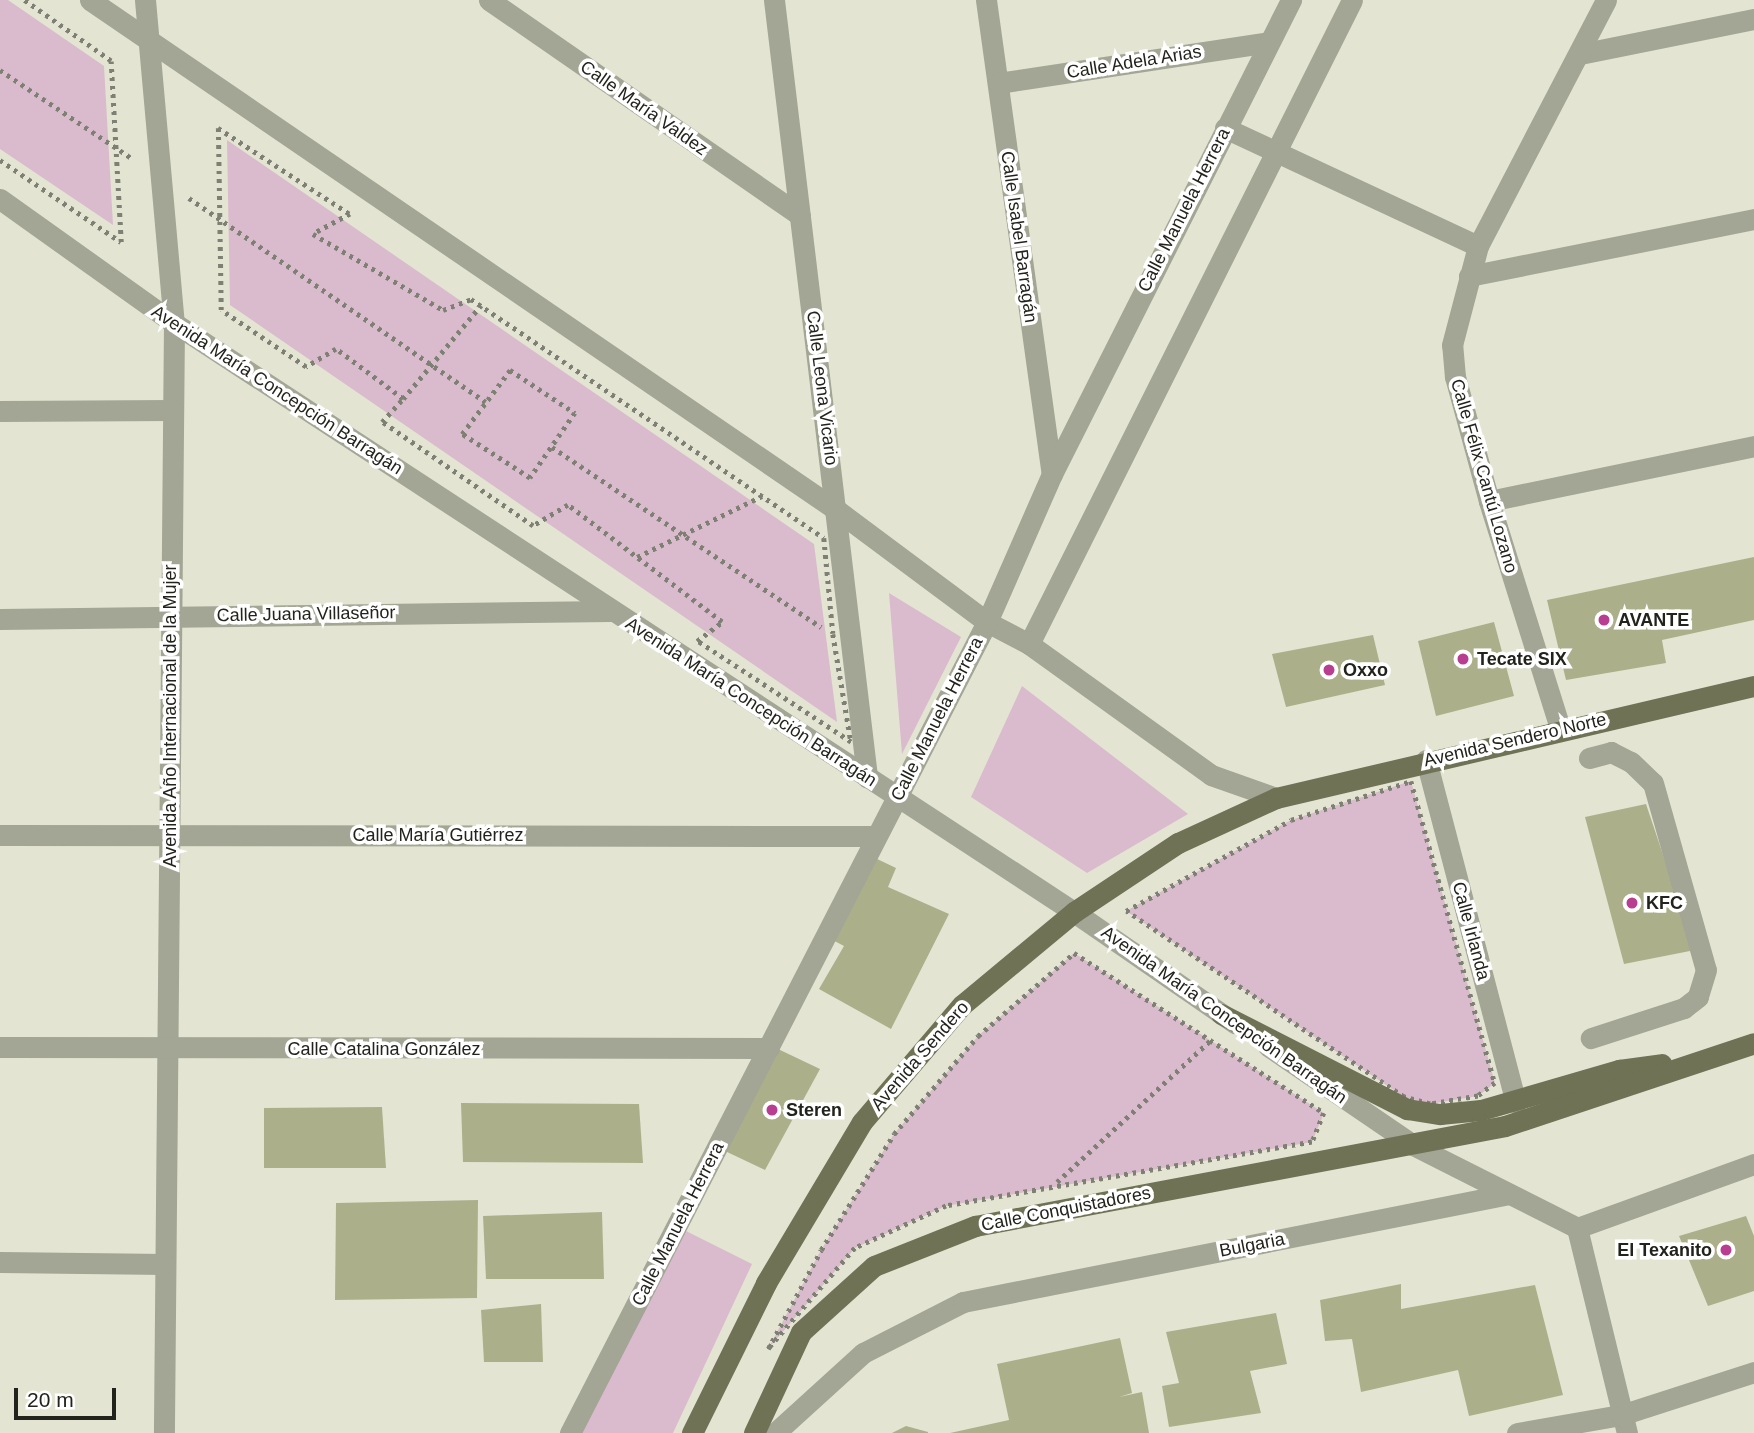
<!DOCTYPE html>
<meta charset="utf-8">
<style>
body{margin:0}
#map{position:relative;width:1754px;height:1433px;overflow:hidden;background:#e3e5d2;font-family:Helvetica,sans-serif}
div>[style]{position:absolute}
.green>*{inset:0;background:#dabbcd}
.building>*{inset:0;background:#acb08a}
.path>*{height:4.5px;margin-top:-2.25px;transform-origin:0;background:repeating-linear-gradient(90deg,#7e8073 0 3.5px,transparent 0 8.5px)}
.minor>*{height:21px;margin:-10.5px;padding:0 10.5px;transform-origin:10.5px;border-radius:10.5px;background:#a3a595}
.major>*{height:21px;margin:-10.5px;padding:0 10.5px;transform-origin:10.5px;border-radius:10.5px;background:#6f7254}
.dots>*{width:19px;height:19px;translate:-50% -50%;box-sizing:border-box;border:4px solid #fff;border-radius:50%}
span{translate:-50% -50%;white-space:nowrap;text-align:center;line-height:1.15;-webkit-text-stroke:7px #fff;paint-order:stroke}
.street-label{font-size:18px;color:#22231c}
.poi-label{font-size:18px;color:#22231c;font-weight:700}
.left{translate:0 -50%;text-align:left}
.right{translate:-100% -50%;text-align:right}
.scale{position:absolute;left:14px;top:1388px;width:102px;height:32px;box-sizing:border-box;border:4px solid #22231c;border-top:0;padding-left:9px;font-size:21px;line-height:24px;white-space:nowrap;color:#22231c;-webkit-text-stroke:5px #fff;paint-order:stroke}
</style>
<div id="map">
<div class="green">
<i style="clip-path:polygon(0 0,8px 0,104px 66px,113px 225px,0 149px)"></i>
<i style="clip-path:polygon(227px 140px,814px 544px,837px 722px,230px 305px)"></i>
<i style="clip-path:polygon(889px 593px,961px 637px,902px 754px)"></i>
<i style="clip-path:polygon(1022px 686px,1188px 814px,1087px 873px,971px 797px)"></i>
<i style="clip-path:polygon(1411px 781px,1495px 1083px,1478px 1096px,1430px 1104px,1404px 1097px,1126px 911px,1291px 820px)"></i>
<i style="clip-path:polygon(1074px 953px,1324px 1113px,1312px 1142px,946px 1206px,855px 1248px,768px 1349px,821px 1250px,894px 1134px,978px 1036px)"></i>
<i style="clip-path:polygon(684px 1230px,752px 1264px,673px 1433px,576px 1433px)"></i>
</div>
<div class="building">
<i style="clip-path:polygon(1754px 557px,1754px 620px,1662px 640px,1666px 663px,1566px 680px,1547px 600px)"></i>
<i style="clip-path:polygon(1494px 622px,1514px 696px,1436px 716px,1418px 641px)"></i>
<i style="clip-path:polygon(1373px 635px,1385px 685px,1286px 707px,1272px 654px)"></i>
<i style="clip-path:polygon(1646px 804px,1695px 950px,1624px 964px,1585px 817px)"></i>
<i style="clip-path:polygon(873px 857px,896px 868px,888px 887px,949px 914px,891px 1029px,819px 989px,844px 946px,827px 937px)"></i>
<i style="clip-path:polygon(778px 1049px,820px 1069px,765px 1170px,725px 1151px)"></i>
<i style="clip-path:polygon(461px 1103px,639px 1104px,643px 1163px,463px 1162px)"></i>
<i style="clip-path:polygon(382px 1107px,386px 1168px,264px 1168px,264px 1108px)"></i>
<i style="clip-path:polygon(478px 1200px,477px 1298px,335px 1300px,336px 1203px)"></i>
<i style="clip-path:polygon(602px 1212px,604px 1279px,486px 1279px,483px 1216px)"></i>
<i style="clip-path:polygon(1746px 1216px,1754px 1236px,1754px 1291px,1708px 1306px,1679px 1236px)"></i>
<i style="clip-path:polygon(1401px 1284px,1401px 1309px,1535px 1285px,1563px 1395px,1469px 1416px,1458px 1370px,1361px 1392px,1352px 1339px,1325px 1341px,1320px 1300px)"></i>
<i style="clip-path:polygon(541px 1304px,543px 1362px,484px 1362px,481px 1310px)"></i>
<i style="clip-path:polygon(1276px 1313px,1287px 1364px,1250px 1371px,1261px 1413px,1169px 1427px,1162px 1386px,1179px 1383px,1166px 1332px)"></i>
<i style="clip-path:polygon(1120px 1338px,1132px 1393px,1119px 1397px,1142px 1392px,1149px 1433px,950px 1433px,1009px 1420px,997px 1364px)"></i>
<i style="clip-path:polygon(906px 1426px,928px 1432px,928px 1433px,892px 1433px)"></i>
</div>
<div class="path">
<i style="left:0;top:70px;width:160px;rotate:33.8deg"></i>
<i style="left:218px;top:128px;width:158px;rotate:33.1deg"></i>
<i style="left:350px;top:214px;width:42px;rotate:151.6deg"></i>
<i style="left:313px;top:234px;width:151px;rotate:30.3deg"></i>
<i style="left:443px;top:310px;width:30px;rotate:-21deg"></i>
<i style="left:471px;top:299px;width:426px;rotate:34.1deg"></i>
<i style="left:824px;top:538px;width:96px;rotate:84.6deg"></i>
<i style="left:833px;top:634px;width:109px;rotate:80.5deg"></i>
<i style="left:851px;top:742px;width:184px;rotate:-146.7deg"></i>
<i style="left:697px;top:641px;width:31px;rotate:-37deg"></i>
<i style="left:722px;top:622px;width:193px;rotate:-142.8deg"></i>
<i style="left:568px;top:505px;width:41px;rotate:149deg"></i>
<i style="left:533px;top:526px;width:183px;rotate:-145.4deg"></i>
<i style="left:382px;top:422px;width:31px;rotate:-48deg"></i>
<i style="left:403px;top:399px;width:84px;rotate:-143.3deg"></i>
<i style="left:336px;top:349px;width:35px;rotate:149deg"></i>
<i style="left:306px;top:367px;width:102px;rotate:-146.2deg"></i>
<i style="left:221px;top:310px;width:182px;rotate:-90.9deg"></i>
<i style="left:0;top:160px;width:146px;rotate:34.1deg"></i>
<i style="left:121px;top:242px;width:181px;rotate:-93.2deg"></i>
<i style="left:111px;top:61px;width:106px;rotate:-145deg"></i>
<i style="left:189px;top:198px;width:360px;rotate:34.5deg"></i>
<i style="left:510px;top:370px;width:78px;rotate:33.5deg"></i>
<i style="left:575px;top:413px;width:79px;rotate:124.7deg"></i>
<i style="left:530px;top:478px;width:81px;rotate:-147.1deg"></i>
<i style="left:462px;top:434px;width:80px;rotate:-53.1deg"></i>
<i style="left:403px;top:399px;width:122px;rotate:-50.3deg"></i>
<i style="left:552px;top:447px;width:324px;rotate:33.8deg"></i>
<i style="left:637px;top:557px;width:139px;rotate:-26deg"></i>
<i style="left:1411px;top:781px;width:313px;rotate:74.5deg"></i>
<i style="left:1495px;top:1083px;width:21px;rotate:143deg"></i>
<i style="left:1478px;top:1096px;width:49px;rotate:170.5deg"></i>
<i style="left:1430px;top:1104px;width:27px;rotate:-165deg"></i>
<i style="left:1404px;top:1097px;width:334px;rotate:-146.2deg"></i>
<i style="left:1126px;top:911px;width:188px;rotate:-28.9deg"></i>
<i style="left:1291px;top:820px;width:126px;rotate:-18deg"></i>
<i style="left:1074px;top:953px;width:297px;rotate:32.6deg"></i>
<i style="left:1324px;top:1113px;width:31px;rotate:112deg"></i>
<i style="left:1312px;top:1142px;width:372px;rotate:170.1deg"></i>
<i style="left:946px;top:1206px;width:100px;rotate:155.2deg"></i>
<i style="left:855px;top:1248px;width:133px;rotate:130.7deg"></i>
<i style="left:768px;top:1349px;width:112px;rotate:-61.8deg"></i>
<i style="left:821px;top:1250px;width:137px;rotate:-57.8deg"></i>
<i style="left:894px;top:1134px;width:129px;rotate:-49.4deg"></i>
<i style="left:978px;top:1036px;width:127px;rotate:-40.8deg"></i>
<i style="left:1057px;top:1182px;width:209px;rotate:-42.7deg"></i>
</div>
<div class="minor">
<i style="left:90px;top:0;width:906px;rotate:34.34deg"></i>
<i style="left:838px;top:511px;width:186px;rotate:36.7deg"></i>
<i style="left:987px;top:622px;width:47px;rotate:27.6deg"></i>
<i style="left:1029px;top:644px;width:224px;rotate:35.7deg"></i>
<i style="left:1211px;top:775px;width:69px;rotate:19.5deg"></i>
<i style="left:145px;top:0;width:324px;rotate:84.9deg"></i>
<i style="left:174px;top:323px;width:1110px;rotate:90.52deg"></i>
<i style="left:489px;top:0;width:378px;rotate:34.7deg"></i>
<i style="left:774px;top:0;width:783px;rotate:83.17deg"></i>
<i style="left:986px;top:0;width:479px;rotate:82.1deg"></i>
<i style="left:1580px;top:54px;width:177px;rotate:-11.4deg"></i>
<i style="left:998px;top:83px;width:274px;rotate:-8.6deg"></i>
<i style="left:1225px;top:128px;width:279px;rotate:25deg"></i>
<i style="left:0;top:199px;width:214px;rotate:35.5deg"></i>
<i style="left:174px;top:323px;width:1076px;rotate:33.2deg"></i>
<i style="left:1074px;top:912px;width:196px;rotate:34.6deg"></i>
<i style="left:1469px;top:276px;width:291px;rotate:-11.3deg"></i>
<i style="left:0;top:411px;width:172px;rotate:-0.3deg"></i>
<i style="left:1489px;top:501px;width:271px;rotate:-11.7deg"></i>
<i style="left:0;top:619px;width:612px;rotate:-0.75deg"></i>
<i style="left:1029px;top:644px;width:720px;rotate:-63.36deg"></i>
<i style="left:1560px;top:728px;width:238px;rotate:-107.4deg"></i>
<i style="left:1489px;top:501px;width:129px;rotate:-105.3deg"></i>
<i style="left:1455px;top:377px;width:32px;rotate:-95deg"></i>
<i style="left:1452px;top:345px;width:102px;rotate:-75.3deg"></i>
<i style="left:1478px;top:246px;width:277px;rotate:-62.5deg"></i>
<i style="left:1589px;top:758px;width:23px;rotate:-15deg"></i>
<i style="left:1611px;top:752px;width:22px;rotate:27deg"></i>
<i style="left:1631px;top:762px;width:30px;rotate:44deg"></i>
<i style="left:1653px;top:783px;width:194px;rotate:74.2deg"></i>
<i style="left:1706px;top:970px;width:28px;rotate:107deg"></i>
<i style="left:1698px;top:997px;width:18px;rotate:142deg"></i>
<i style="left:1684px;top:1008px;width:98px;rotate:162.1deg"></i>
<i style="left:1426px;top:760px;width:354px;rotate:75.3deg"></i>
<i style="left:0;top:835px;width:875px;rotate:0.07deg"></i>
<i style="left:1268px;top:1046px;width:176px;rotate:34.3deg"></i>
<i style="left:1413px;top:1145px;width:184px;rotate:26.8deg"></i>
<i style="left:1577px;top:1228px;width:188px;rotate:-19.9deg"></i>
<i style="left:0;top:1047px;width:769px;rotate:0.07deg"></i>
<i style="left:1577px;top:1228px;width:211px;rotate:76.3deg"></i>
<i style="left:0;top:1262px;width:165px;rotate:0.7deg"></i>
<i style="left:570px;top:1433px;width:912px;rotate:-62.79deg"></i>
<i style="left:987px;top:622px;width:162px;rotate:-66.3deg"></i>
<i style="left:1052px;top:474px;width:531px;rotate:-63.24deg"></i>
<i style="left:775px;top:1433px;width:119px;rotate:-42.3deg"></i>
<i style="left:863px;top:1353px;width:112px;rotate:-27deg"></i>
<i style="left:963px;top:1302px;width:557px;rotate:-11.19deg"></i>
<i style="left:1517px;top:1433px;width:106px;rotate:-9.8deg"></i>
<i style="left:1621px;top:1415px;width:140px;rotate:-17.9deg"></i>
</div>
<div class="major">
<i style="left:1221px;top:1014px;width:209px;rotate:27.1deg"></i>
<i style="left:1407px;top:1109px;width:33px;rotate:9deg"></i>
<i style="left:1440px;top:1114px;width:41px;rotate:-5.6deg"></i>
<i style="left:1481px;top:1110px;width:144px;rotate:-16.2deg"></i>
<i style="left:1619px;top:1070px;width:43px;rotate:-7.9deg"></i>
<i style="left:692px;top:1433px;width:167px;rotate:-63.7deg"></i>
<i style="left:766px;top:1283px;width:187px;rotate:-59.2deg"></i>
<i style="left:862px;top:1122px;width:154px;rotate:-49.5deg"></i>
<i style="left:962px;top:1005px;width:146px;rotate:-39.7deg"></i>
<i style="left:1074px;top:912px;width:125px;rotate:-33.6deg"></i>
<i style="left:1178px;top:843px;width:108px;rotate:-24.7deg"></i>
<i style="left:1276px;top:798px;width:491px;rotate:-13.2deg"></i>
<i style="left:754px;top:1433px;width:111px;rotate:-65deg"></i>
<i style="left:801px;top:1332px;width:98px;rotate:-42.1deg"></i>
<i style="left:874px;top:1266px;width:109px;rotate:-21.6deg"></i>
<i style="left:975px;top:1226px;width:539px;rotate:-10.68deg"></i>
<i style="left:1505px;top:1126px;width:262px;rotate:-18.4deg"></i>
</div>
<div class="dots">
<i style="left:1604px;top:620px;background:#b73e91"></i>
<i style="left:1463px;top:659px;background:#b73e91"></i>
<i style="left:1329px;top:670px;background:#b73e91"></i>
<i style="left:1632px;top:903px;background:#b73e91"></i>
<i style="left:772px;top:1110px;background:#b73e91"></i>
<i style="left:1726px;top:1250px;background:#b73e91"></i>
</div>
<div class="street-label">
<span style="left:1134px;top:62px;rotate:-9deg">Calle Adela Arias</span>
<span style="left:644px;top:108px;rotate:35deg">Calle María Valdez</span>
<span style="left:1184px;top:210px;rotate:-63deg">Calle Manuela Herrera</span>
<span style="left:1019px;top:237px;rotate:82deg">Calle Isabel Barragán</span>
<span style="left:822px;top:388px;rotate:83deg">Calle Leona Vicario</span>
<span style="left:277px;top:390px;rotate:33deg">Avenida María Concepción Barragán</span>
<span style="left:1484px;top:476px;rotate:74deg">Calle Félix Cantú Lozano</span>
<span style="left:306px;top:614px;rotate:-1deg">Calle Juana Villaseñor</span>
<span style="left:751px;top:702px;rotate:33deg">Avenida María Concepción Barragán</span>
<span style="left:170px;top:716px;rotate:-90deg">Avenida Año Internacional de la Mujer</span>
<span style="left:937px;top:719px;rotate:-63deg">Calle Manuela Herrera</span>
<span style="left:1515px;top:740px;rotate:-13deg">Avenida Sendero Norte</span>
<span style="left:438px;top:835px">Calle María Gutiérrez</span>
<span style="left:1471px;top:931px;rotate:75deg">Calle Irlanda</span>
<span style="left:1224px;top:1015px;rotate:35deg">Avenida María Concepción Barragán</span>
<span style="left:384px;top:1049px">Calle Catalina González</span>
<span style="left:920px;top:1056px;rotate:-49deg">Avenida Sendero</span>
<span style="left:1066px;top:1209px;rotate:-11deg">Calle Conquistadores</span>
<span style="left:678px;top:1224px;rotate:-63deg">Calle Manuela Herrera</span>
<span style="left:1252px;top:1245px;rotate:-11deg">Bulgaria</span>
</div>
<div class="poi-label">
<span class="left" style="left:1618px;top:620px">AVANTE</span>
<span class="left" style="left:1477px;top:659px">Tecate SIX</span>
<span class="left" style="left:1343px;top:670px">Oxxo</span>
<span class="left" style="left:1646px;top:903px">KFC</span>
<span class="left" style="left:786px;top:1110px">Steren</span>
<span class="right" style="left:1712px;top:1250px">El Texanito</span>
</div>
<div class="scale">20 m</div>
</div>
